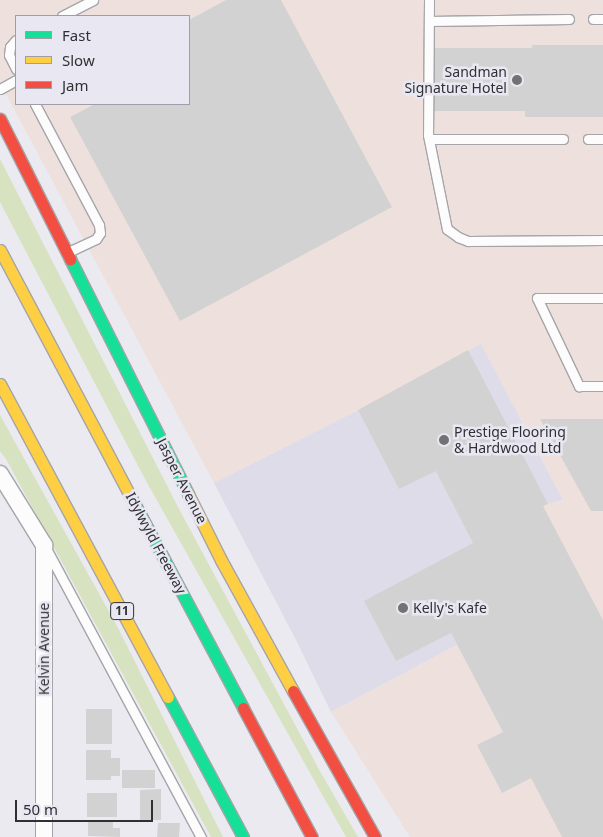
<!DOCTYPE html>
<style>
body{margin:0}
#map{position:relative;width:603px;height:837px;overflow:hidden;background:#ebeaf0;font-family:"Noto Sans",sans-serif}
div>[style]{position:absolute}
.built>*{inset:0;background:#dddce8}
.industrial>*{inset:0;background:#eee1dd}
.green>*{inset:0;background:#d6e2c0}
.building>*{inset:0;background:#d3d2d3}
.roads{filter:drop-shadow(1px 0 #a5a5a9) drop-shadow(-1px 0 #a5a5a9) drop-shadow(0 1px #a5a5a9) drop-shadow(0 -1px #a5a5a9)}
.lane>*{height:9px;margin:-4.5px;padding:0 4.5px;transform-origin:4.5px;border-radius:4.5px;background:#fcfcfd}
.street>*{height:16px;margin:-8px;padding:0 8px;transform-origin:8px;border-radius:8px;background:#fcfcfd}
.fast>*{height:11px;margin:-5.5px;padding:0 5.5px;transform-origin:5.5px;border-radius:5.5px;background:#16e098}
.slow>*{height:11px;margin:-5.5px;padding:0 5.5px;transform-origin:5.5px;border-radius:5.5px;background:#ffcf43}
.jam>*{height:11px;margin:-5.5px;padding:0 5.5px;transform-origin:5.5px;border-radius:5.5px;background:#f24e42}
.dots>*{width:14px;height:14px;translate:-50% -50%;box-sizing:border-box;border:2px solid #e9e8f2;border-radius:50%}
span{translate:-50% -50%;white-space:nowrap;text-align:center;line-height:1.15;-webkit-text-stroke:5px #e9e8f2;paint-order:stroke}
.shield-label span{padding:1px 4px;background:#e9e8f2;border:1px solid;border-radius:4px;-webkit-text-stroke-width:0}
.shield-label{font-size:12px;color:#303034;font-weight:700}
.poi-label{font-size:14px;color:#303034}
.right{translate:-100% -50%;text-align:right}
.left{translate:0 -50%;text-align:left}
.street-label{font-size:14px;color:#303034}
.legend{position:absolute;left:15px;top:15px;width:175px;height:90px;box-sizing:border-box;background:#e9e8f2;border:1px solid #9f9ea6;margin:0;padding:6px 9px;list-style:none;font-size:15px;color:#303034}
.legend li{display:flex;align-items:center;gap:10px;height:25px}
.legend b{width:25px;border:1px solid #9f9ea6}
.scale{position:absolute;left:15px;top:800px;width:138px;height:22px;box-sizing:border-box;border:2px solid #303034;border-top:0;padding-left:6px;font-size:15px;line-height:18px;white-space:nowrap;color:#303034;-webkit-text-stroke:4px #e9e8f2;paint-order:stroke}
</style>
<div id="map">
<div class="built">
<i style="clip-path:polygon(481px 343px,563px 500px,548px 504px,474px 546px,451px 633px,457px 645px,331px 712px,296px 640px,214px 483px,358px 410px)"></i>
</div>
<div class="industrial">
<i style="clip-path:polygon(evenodd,0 0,603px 0,603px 837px,410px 837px,331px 712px,457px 645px,451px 633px,474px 546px,548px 504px,563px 500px,481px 344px,358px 410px,214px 483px,0 83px,0 0,16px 16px,189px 16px,189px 104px,16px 104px,16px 16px)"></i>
</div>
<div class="green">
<i style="clip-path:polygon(0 159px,179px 509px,321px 773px,358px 837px,346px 837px,145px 479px,0 202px)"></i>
<i style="clip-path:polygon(0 415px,117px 626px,223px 837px,211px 837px,6px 459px,0 451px)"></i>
</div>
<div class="building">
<i style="clip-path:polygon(226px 0,281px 0,392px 207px,180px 321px,70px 117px,95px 104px,189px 104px,189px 20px)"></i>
<i style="clip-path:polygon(532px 45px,603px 45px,603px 117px,525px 117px,525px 111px,430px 111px,430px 48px,532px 48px)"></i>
<i style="clip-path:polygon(468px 350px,548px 504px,543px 506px,603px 620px,603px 837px,562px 837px,531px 778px,502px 793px,477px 745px,503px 732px,451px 633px,396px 661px,364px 601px,473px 543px,436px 471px,399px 489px,358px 410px)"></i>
<i style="clip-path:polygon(540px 419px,603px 419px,603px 511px,591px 511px)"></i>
<i style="clip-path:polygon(86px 709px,112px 709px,112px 744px,86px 744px)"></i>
<i style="clip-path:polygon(86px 750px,111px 750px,111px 758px,120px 758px,120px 776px,111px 776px,111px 780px,86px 780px)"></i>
<i style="clip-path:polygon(122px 770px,155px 770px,155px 788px,122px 788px)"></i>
<i style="clip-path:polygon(161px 789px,161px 820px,140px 820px,140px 790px)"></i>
<i style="clip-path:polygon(87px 793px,117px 793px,117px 817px,87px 817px)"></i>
<i style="clip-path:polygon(113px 820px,113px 828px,120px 828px,120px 837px,88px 836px,88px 821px)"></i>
<i style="clip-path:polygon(158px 823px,180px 823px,179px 837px,157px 837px)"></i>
</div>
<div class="roads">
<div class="lane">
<i style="left:429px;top:0;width:135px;rotate:90.4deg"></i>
<i style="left:428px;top:135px;width:96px;rotate:78.6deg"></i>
<i style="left:447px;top:229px;width:14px;rotate:36deg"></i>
<i style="left:458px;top:237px;width:11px;rotate:22deg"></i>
<i style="left:468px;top:241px;width:135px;rotate:-0.4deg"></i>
<i style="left:62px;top:16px;width:35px;rotate:-27deg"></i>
<i style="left:593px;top:19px;width:10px"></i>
<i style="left:429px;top:21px;width:140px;rotate:-0.8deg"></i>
<i style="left:16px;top:40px;width:9px;rotate:131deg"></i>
<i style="left:10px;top:47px;width:8px;rotate:97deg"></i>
<i style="left:9px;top:55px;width:16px;rotate:63deg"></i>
<i style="left:0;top:89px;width:18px;rotate:-29deg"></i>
<i style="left:35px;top:104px;width:137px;rotate:62.1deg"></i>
<i style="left:99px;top:225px;width:8px;rotate:83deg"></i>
<i style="left:100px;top:233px;width:7px;rotate:124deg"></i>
<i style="left:96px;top:239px;width:31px;rotate:155deg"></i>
<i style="left:429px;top:139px;width:134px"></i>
<i style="left:588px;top:139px;width:15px"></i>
<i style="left:603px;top:298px;width:66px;rotate:180deg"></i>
<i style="left:537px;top:298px;width:98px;rotate:64.5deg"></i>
<i style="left:579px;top:386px;width:24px"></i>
<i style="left:47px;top:550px;width:326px;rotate:61.8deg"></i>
</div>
<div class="street">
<i style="left:0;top:474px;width:84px;rotate:58.2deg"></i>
<i style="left:44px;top:545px;width:292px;rotate:90deg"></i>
</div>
<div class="fast">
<i style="left:70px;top:259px;width:263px;rotate:63.3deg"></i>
<i style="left:131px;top:497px;width:239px;rotate:62deg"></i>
<i style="left:168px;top:697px;width:159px;rotate:61.8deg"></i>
</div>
<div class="slow">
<i style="left:0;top:250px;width:280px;rotate:62.1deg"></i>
<i style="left:0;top:384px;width:355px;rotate:61.8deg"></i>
<i style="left:188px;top:494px;width:74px;rotate:63.4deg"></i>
<i style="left:221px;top:560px;width:149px;rotate:61.2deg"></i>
</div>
<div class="jam">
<i style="left:0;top:119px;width:157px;rotate:63.4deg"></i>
<i style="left:293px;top:691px;width:167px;rotate:60.7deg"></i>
<i style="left:243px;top:708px;width:146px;rotate:61.9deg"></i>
</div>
</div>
<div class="dots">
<i style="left:517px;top:80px;background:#717176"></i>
<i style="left:444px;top:440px;background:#717176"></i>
<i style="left:403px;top:608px;background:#717176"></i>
</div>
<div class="shield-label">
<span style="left:122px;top:611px">11</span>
</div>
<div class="poi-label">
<span class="right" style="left:507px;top:80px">Sandman<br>Signature Hotel</span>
<span class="left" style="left:454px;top:440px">Prestige Flooring<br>&amp; Hardwood Ltd</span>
<span class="left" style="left:413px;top:608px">Kelly's Kafe</span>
</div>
<div class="street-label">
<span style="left:182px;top:481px;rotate:63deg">Jasper Avenue</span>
<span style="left:156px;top:543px;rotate:62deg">Idylwyld Freeway</span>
<span style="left:44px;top:649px;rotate:-90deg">Kelvin Avenue</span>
</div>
<ul class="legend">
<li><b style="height:6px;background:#16e098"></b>Fast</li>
<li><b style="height:6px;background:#ffcf43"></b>Slow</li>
<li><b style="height:6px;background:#f24e42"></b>Jam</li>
</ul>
<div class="scale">50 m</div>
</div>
